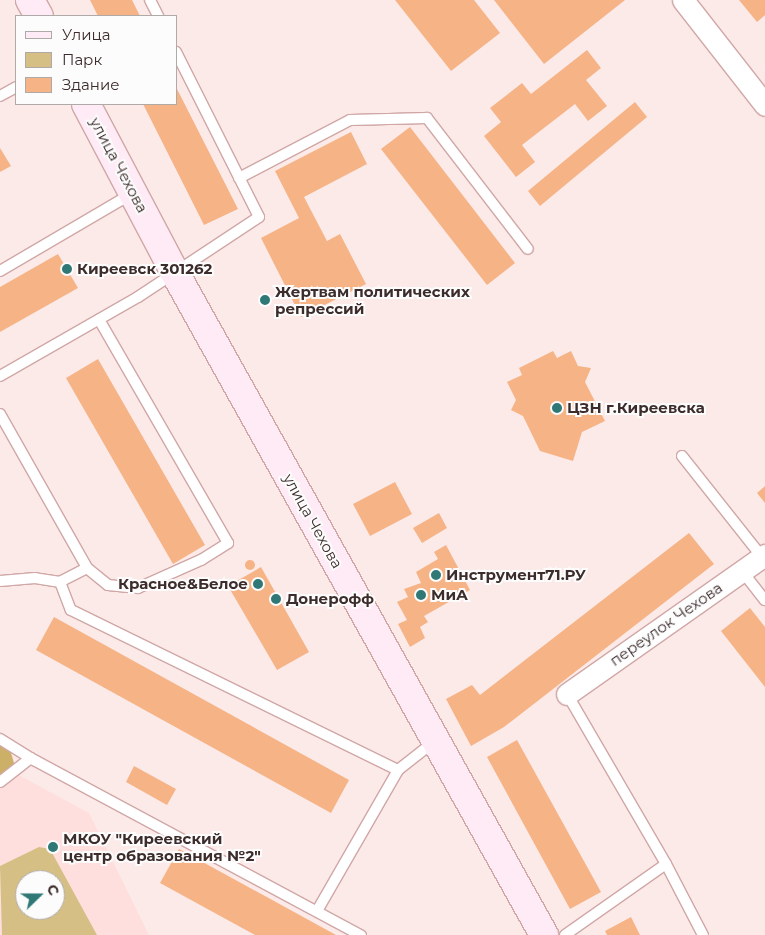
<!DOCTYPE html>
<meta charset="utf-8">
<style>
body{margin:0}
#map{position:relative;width:765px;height:935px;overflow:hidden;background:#fceae9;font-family:Montserrat,sans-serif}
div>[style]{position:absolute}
.built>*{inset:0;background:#fedfde}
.green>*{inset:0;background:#d6bf84}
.forest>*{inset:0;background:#ccb067}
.building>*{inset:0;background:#f5b386}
.round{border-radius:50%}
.roads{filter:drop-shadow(1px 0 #d0a7a6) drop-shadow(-1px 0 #d0a7a6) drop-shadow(0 1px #d0a7a6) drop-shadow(0 -1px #d0a7a6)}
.lane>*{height:10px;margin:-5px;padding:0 5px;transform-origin:5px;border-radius:5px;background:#fff}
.street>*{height:21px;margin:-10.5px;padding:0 10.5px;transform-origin:10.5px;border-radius:10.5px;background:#fff}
.secondary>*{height:28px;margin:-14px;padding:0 14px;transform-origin:14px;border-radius:14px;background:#feebf5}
.dots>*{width:14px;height:14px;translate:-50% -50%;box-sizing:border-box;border:2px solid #fcfcfc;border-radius:50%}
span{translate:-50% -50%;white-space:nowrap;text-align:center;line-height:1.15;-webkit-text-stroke:4px #fcfcfc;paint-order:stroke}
.street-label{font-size:15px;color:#3c2c2b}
.poi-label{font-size:15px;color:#3c2c2b;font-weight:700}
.left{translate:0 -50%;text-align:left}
.right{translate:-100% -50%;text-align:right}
.legend{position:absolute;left:15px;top:15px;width:162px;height:90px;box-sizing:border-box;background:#fcfcfc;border:1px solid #afa9a8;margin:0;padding:6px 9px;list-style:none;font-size:15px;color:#3c2c2b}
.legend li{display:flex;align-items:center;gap:10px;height:25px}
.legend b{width:25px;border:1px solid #afa9a8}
.north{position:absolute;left:15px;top:870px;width:50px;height:50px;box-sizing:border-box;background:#fcfcfc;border:1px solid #afa9a8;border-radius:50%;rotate:68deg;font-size:14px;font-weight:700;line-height:20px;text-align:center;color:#3c2c2b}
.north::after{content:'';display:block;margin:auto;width:18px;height:22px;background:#2f7876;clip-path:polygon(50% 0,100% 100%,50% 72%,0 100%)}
</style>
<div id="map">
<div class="built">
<i style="clip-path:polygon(evenodd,0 765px,89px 813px,149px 935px,0 935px,0 765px,25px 880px,55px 880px,55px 910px,25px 910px,25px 880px)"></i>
</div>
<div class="green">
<i style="clip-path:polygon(evenodd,39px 847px,50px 849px,97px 935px,2px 935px,0 866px,39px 847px,25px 880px,55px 880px,55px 910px,25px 910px,25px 880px)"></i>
</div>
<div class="forest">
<i style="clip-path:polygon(0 745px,11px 753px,15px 766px,0 775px)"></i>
</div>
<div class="building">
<i style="clip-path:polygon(90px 0,132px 0,140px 16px,98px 16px)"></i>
<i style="clip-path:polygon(395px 0,474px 0,500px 33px,451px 71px)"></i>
<i style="clip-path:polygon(494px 0,625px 0,544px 64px)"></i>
<i style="clip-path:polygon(739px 0,765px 0,765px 15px,757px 22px)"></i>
<i style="clip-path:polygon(587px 50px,601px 68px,586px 80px,607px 106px,588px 121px,575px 104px,522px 145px,535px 162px,516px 177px,484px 136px,501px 122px,490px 108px,522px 83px,531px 94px)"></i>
<i style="clip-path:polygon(176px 87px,238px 209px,204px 225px,143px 104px,176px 104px)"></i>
<i style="clip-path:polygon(635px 102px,647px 117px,540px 206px,528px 191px)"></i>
<i style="clip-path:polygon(410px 127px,515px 263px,487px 285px,381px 149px)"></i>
<i style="clip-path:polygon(351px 132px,367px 164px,304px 197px,327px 241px,340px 234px,366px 284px,301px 317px,261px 238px,299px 218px,275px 171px)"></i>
<i style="clip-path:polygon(0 148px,11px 166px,0 172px)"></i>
<i style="clip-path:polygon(58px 254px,78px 288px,0 332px,0 287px)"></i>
<i style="clip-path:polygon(553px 351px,557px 358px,571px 351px,578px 366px,591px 368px,585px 382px,605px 421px,582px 432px,573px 461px,540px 451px,523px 416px,511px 410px,516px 400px,507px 382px,522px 375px,519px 368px)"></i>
<i style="clip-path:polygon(98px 359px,205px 545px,173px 564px,66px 378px)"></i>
<i style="clip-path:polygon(395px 482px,412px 514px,370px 536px,353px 504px)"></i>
<i style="clip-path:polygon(765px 486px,765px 503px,757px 493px)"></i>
<i style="clip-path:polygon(439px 513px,447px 528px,422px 543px,413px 528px)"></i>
<i style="clip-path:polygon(689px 533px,714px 564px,504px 727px,471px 746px,446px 699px,472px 685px,480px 695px)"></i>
<i style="clip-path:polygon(446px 545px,470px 590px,424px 616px,428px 622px,420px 627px,425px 638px,410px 647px,398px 624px,407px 620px,397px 602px,408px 597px,404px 589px,421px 583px,416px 572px,438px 559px,434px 552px)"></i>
<i class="round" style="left:245px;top:560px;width:10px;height:10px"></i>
<i style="clip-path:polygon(261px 567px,309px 652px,277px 670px,228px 586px)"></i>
<i style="clip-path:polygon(750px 608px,765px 627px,765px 687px,721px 631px)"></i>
<i style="clip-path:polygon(54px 617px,349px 780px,331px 813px,36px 650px)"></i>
<i style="clip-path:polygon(517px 740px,601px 892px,570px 909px,487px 757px)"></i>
<i style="clip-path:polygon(134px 766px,176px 789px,167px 805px,126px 782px)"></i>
<i style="clip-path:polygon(179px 849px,336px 935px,255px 935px,160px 883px)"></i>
<i style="clip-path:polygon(631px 917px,640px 935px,607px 935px,605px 931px)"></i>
</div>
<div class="roads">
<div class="lane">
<i style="left:150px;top:0;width:18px;rotate:63deg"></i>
<i style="left:0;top:96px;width:18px;rotate:-29deg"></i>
<i style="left:239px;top:178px;width:125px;rotate:-27.6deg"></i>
<i style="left:350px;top:120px;width:77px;rotate:-1.5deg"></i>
<i style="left:427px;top:118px;width:165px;rotate:52.4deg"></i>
<i style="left:0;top:271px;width:154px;rotate:-30.4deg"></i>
<i style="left:0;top:376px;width:159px;rotate:-29.8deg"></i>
<i style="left:138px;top:297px;width:145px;rotate:-33.5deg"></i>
<i style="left:259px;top:217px;width:185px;rotate:-116.7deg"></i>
<i style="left:0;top:414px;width:177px;rotate:60.5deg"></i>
<i style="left:87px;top:568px;width:30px;rotate:153deg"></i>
<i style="left:60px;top:582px;width:25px;rotate:-171deg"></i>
<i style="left:35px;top:578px;width:35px;rotate:175deg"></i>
<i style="left:682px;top:456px;width:129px;rotate:51.6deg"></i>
<i style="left:87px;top:568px;width:27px;rotate:39deg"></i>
<i style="left:108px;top:585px;width:30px;rotate:6deg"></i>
<i style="left:138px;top:588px;width:69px;rotate:-24deg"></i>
<i style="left:201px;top:560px;width:32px;rotate:-32deg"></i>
<i style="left:228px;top:543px;width:258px;rotate:-120deg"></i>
<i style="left:742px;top:571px;width:37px;rotate:52deg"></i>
<i style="left:60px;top:582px;width:30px;rotate:69deg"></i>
<i style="left:71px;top:610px;width:364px;rotate:26.1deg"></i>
<i style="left:0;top:739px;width:40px;rotate:32deg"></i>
<i style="left:34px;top:760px;width:371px;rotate:28.2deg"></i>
<i style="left:0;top:782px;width:39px;rotate:-38deg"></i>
<i style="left:666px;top:864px;width:80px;rotate:62.5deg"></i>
<i style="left:317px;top:911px;width:163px;rotate:-60.1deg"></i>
<i style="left:398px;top:770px;width:47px;rotate:-38.1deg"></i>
<i style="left:565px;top:935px;width:123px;rotate:-35.1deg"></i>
<i style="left:666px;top:864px;width:197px;rotate:-120.2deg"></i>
</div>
<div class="street">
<i style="left:683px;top:0;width:133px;rotate:52deg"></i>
<i style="left:567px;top:694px;width:242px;rotate:-35.1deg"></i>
</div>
<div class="secondary">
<i style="left:30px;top:0;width:18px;rotate:61deg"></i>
<i style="left:86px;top:104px;width:191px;rotate:62.2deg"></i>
<i style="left:175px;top:273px;width:758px;rotate:60.86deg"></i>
</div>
</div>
<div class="dots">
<i style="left:67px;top:269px;background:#2f7876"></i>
<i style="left:265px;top:300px;background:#2f7876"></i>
<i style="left:557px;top:408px;background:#2f7876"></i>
<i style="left:436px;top:575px;background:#2f7876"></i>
<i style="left:258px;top:584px;background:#2f7876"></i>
<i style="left:421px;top:595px;background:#2f7876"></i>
<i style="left:276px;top:599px;background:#2f7876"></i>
<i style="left:53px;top:847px;background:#2f7876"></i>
</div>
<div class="street-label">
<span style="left:119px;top:165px;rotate:62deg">улица Чехова</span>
<span style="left:313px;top:521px;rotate:61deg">улица Чехова</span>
<span style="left:666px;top:624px;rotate:-35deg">переулок Чехова</span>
</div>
<div class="poi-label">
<span class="left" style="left:77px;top:269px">Киреевск 301262</span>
<span class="left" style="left:275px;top:300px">Жертвам политических<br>репрессий</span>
<span class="left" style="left:567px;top:408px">ЦЗН г.Киреевска</span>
<span class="left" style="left:446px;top:575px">Инструмент71.РУ</span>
<span class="right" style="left:248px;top:584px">Красное&amp;Белое</span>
<span class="left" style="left:431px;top:595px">МиА</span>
<span class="left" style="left:286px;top:599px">Донерофф</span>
<span class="left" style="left:63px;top:847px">МКОУ "Киреевский<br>центр образования №2"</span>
</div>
<ul class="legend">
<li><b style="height:6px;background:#feebf5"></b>Улица</li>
<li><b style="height:14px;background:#d6bf84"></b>Парк</li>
<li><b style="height:14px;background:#f5b386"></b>Здание</li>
</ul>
<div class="north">С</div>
</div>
